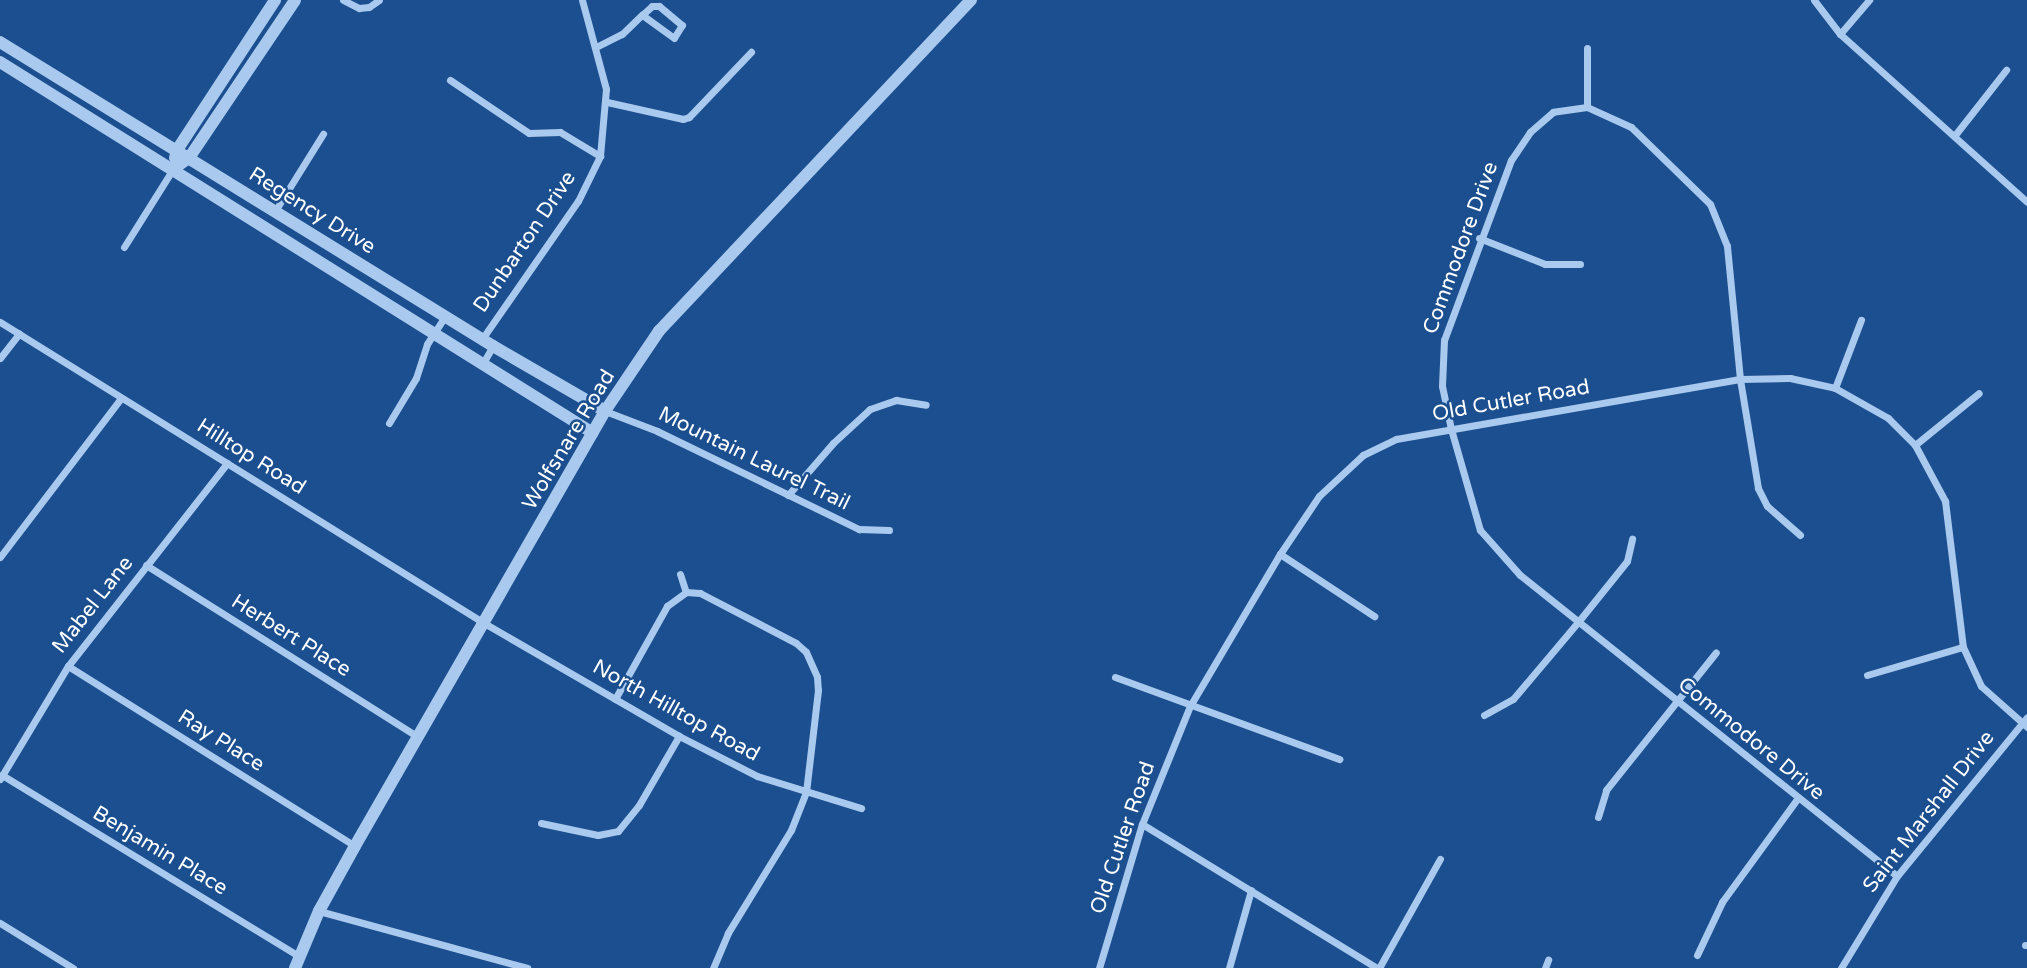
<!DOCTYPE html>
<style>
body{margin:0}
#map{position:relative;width:2027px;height:968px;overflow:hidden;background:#1b4f8f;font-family:"Varela Round",sans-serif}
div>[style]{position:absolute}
.minor>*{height:7px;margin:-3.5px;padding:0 3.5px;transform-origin:3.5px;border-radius:3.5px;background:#a9c9ee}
.tertiary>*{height:12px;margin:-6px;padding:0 6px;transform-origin:6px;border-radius:6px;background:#a9c9ee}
span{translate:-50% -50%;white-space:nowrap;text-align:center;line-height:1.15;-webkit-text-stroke:5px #1b4f8f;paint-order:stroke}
.street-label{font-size:21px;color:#fff}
</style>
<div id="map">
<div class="minor">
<i style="left:343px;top:0;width:18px;rotate:27deg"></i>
<i style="left:359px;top:8px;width:10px;rotate:-6deg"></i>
<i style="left:369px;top:7px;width:12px;rotate:-35deg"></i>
<i style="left:1814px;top:0;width:43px;rotate:52.6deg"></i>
<i style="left:1840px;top:34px;width:251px;rotate:41.9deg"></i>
<i style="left:652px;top:6px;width:7px"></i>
<i style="left:659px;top:6px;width:30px;rotate:40deg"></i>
<i style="left:682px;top:25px;width:15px;rotate:122deg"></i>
<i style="left:674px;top:38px;width:39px;rotate:-144deg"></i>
<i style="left:642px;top:15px;width:13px;rotate:-42deg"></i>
<i style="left:1840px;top:34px;width:45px;rotate:-49.5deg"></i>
<i style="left:596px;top:47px;width:29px;rotate:-27deg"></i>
<i style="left:622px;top:34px;width:28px;rotate:-44deg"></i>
<i style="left:450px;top:80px;width:95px;rotate:33.9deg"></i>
<i style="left:529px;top:133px;width:31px;rotate:-2deg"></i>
<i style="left:560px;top:132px;width:47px;rotate:31deg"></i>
<i style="left:607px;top:102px;width:78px;rotate:12.6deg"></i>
<i style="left:683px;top:119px;width:6px;rotate:-18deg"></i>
<i style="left:689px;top:117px;width:90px;rotate:-46.4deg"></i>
<i style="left:1587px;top:107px;width:59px;rotate:-90deg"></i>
<i style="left:1955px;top:135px;width:83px;rotate:-51.9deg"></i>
<i style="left:275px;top:211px;width:91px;rotate:-58.1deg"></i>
<i style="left:1479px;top:238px;width:71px;rotate:21.5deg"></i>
<i style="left:1545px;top:264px;width:35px"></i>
<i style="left:124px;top:247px;width:92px;rotate:-57.9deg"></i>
<i style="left:0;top:322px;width:570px;rotate:31.88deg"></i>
<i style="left:484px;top:623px;width:225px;rotate:30.1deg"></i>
<i style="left:679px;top:736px;width:88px;rotate:27.1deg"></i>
<i style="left:757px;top:776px;width:109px;rotate:17.1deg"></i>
<i style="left:482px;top:339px;width:168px;rotate:-55.2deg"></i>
<i style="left:578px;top:201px;width:50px;rotate:-63.9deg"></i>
<i style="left:600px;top:156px;width:67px;rotate:-84.9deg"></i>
<i style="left:606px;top:89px;width:92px;rotate:-105.1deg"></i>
<i style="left:0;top:358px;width:31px;rotate:-52deg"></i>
<i style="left:483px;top:363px;width:20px;rotate:-60deg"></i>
<i style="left:1835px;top:388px;width:73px;rotate:-69.1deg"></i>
<i style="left:605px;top:411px;width:56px;rotate:21deg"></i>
<i style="left:657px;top:431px;width:225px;rotate:25.9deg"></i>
<i style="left:859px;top:529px;width:30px;rotate:2deg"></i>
<i style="left:389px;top:423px;width:52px;rotate:-59deg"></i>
<i style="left:416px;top:378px;width:36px;rotate:-72deg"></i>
<i style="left:427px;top:344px;width:33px;rotate:-57deg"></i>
<i style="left:1915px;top:445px;width:82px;rotate:-39.1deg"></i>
<i style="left:788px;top:495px;width:69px;rotate:-49.1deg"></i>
<i style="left:833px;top:443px;width:50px;rotate:-42.6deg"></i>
<i style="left:870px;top:409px;width:28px;rotate:-19deg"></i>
<i style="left:896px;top:400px;width:30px;rotate:9deg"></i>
<i style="left:1800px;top:535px;width:44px;rotate:-138.7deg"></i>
<i style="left:1767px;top:506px;width:20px;rotate:-117deg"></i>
<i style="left:1758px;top:488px;width:110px;rotate:-99.4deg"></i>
<i style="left:1740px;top:379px;width:134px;rotate:-95.6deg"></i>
<i style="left:1727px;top:246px;width:45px;rotate:-112deg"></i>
<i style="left:1710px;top:204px;width:110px;rotate:-135.7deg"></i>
<i style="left:1631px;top:127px;width:48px;rotate:-155.6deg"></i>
<i style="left:1587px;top:107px;width:34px;rotate:172deg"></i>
<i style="left:1553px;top:112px;width:30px;rotate:139deg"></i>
<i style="left:1530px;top:132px;width:34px;rotate:124deg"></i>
<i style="left:1511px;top:160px;width:192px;rotate:110.4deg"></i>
<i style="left:1444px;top:340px;width:46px;rotate:92.5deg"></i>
<i style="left:1442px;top:386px;width:44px;rotate:78.2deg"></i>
<i style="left:1451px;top:429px;width:105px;rotate:74deg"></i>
<i style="left:1480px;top:530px;width:60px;rotate:48.4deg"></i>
<i style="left:1520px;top:575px;width:482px;rotate:38.6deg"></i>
<i style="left:1280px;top:554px;width:113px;rotate:33.4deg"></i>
<i style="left:0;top:557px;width:200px;rotate:-52.7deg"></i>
<i style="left:146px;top:565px;width:322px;rotate:32.3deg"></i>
<i style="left:680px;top:574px;width:19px;rotate:72deg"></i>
<i style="left:68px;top:666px;width:339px;rotate:32.1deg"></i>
<i style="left:1867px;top:675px;width:100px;rotate:-16.3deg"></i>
<i style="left:1115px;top:677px;width:239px;rotate:20.1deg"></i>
<i style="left:615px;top:699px;width:107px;rotate:-60.8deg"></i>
<i style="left:667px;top:606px;width:24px;rotate:-36deg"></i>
<i style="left:686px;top:592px;width:14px;rotate:4deg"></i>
<i style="left:700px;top:593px;width:108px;rotate:27.5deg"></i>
<i style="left:796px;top:643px;width:13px;rotate:42deg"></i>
<i style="left:806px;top:652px;width:27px;rotate:66deg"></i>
<i style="left:817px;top:677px;width:13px;rotate:86deg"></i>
<i style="left:818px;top:690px;width:103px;rotate:96.7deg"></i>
<i style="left:806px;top:792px;width:41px;rotate:111.5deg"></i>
<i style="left:791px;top:830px;width:121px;rotate:121.5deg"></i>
<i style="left:728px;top:933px;width:38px;rotate:113deg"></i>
<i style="left:1484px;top:715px;width:33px;rotate:-29deg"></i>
<i style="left:1513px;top:699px;width:101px;rotate:-49.8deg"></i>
<i style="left:1578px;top:622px;width:78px;rotate:-51.2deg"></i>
<i style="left:1627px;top:561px;width:23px;rotate:-77deg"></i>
<i style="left:2px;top:775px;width:349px;rotate:31.4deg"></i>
<i style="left:0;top:779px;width:132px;rotate:-59deg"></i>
<i style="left:68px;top:666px;width:258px;rotate:-51.9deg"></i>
<i style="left:1598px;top:817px;width:28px;rotate:-73deg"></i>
<i style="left:1606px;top:790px;width:176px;rotate:-51.4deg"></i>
<i style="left:541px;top:823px;width:58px;rotate:11.9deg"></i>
<i style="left:598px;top:835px;width:20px;rotate:-11deg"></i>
<i style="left:618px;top:831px;width:33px;rotate:-51deg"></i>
<i style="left:639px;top:805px;width:80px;rotate:-59.9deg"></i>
<i style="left:1142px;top:824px;width:276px;rotate:31.5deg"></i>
<i style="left:319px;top:911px;width:216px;rotate:15.3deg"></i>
<i style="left:0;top:923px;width:86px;rotate:31.7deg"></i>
<i style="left:2025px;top:945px;width:2px"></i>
<i style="left:1697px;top:955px;width:59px;rotate:-64.7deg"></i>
<i style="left:1722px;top:902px;width:127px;rotate:-53.9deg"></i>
<i style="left:1099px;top:968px;width:150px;rotate:-73.4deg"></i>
<i style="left:1142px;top:824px;width:127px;rotate:-67.9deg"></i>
<i style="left:1190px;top:706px;width:177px;rotate:-59.4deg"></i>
<i style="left:1280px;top:554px;width:70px;rotate:-56.1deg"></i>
<i style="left:1319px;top:496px;width:60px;rotate:-43deg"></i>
<i style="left:1363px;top:455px;width:37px;rotate:-26deg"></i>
<i style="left:1396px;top:439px;width:349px;rotate:-9.9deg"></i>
<i style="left:1740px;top:379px;width:50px;rotate:-1.1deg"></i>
<i style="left:1790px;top:378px;width:46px;rotate:12.5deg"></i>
<i style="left:1835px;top:388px;width:61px;rotate:29.5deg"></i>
<i style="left:1888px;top:418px;width:38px;rotate:45deg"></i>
<i style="left:1915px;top:445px;width:64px;rotate:61.8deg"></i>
<i style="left:1945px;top:501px;width:147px;rotate:83deg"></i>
<i style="left:1963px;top:647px;width:43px;rotate:65.2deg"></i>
<i style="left:1981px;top:686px;width:62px;rotate:41.7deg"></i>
<i style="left:1229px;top:968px;width:81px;rotate:-74.2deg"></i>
<i style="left:1379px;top:968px;width:125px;rotate:-60.8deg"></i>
<i style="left:1545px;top:968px;width:9px;rotate:-69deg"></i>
<i style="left:1841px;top:968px;width:108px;rotate:-58.7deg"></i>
<i style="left:1897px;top:876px;width:205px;rotate:-50.7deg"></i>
</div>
<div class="tertiary">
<i style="left:0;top:42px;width:579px;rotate:31.66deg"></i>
<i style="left:493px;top:346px;width:129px;rotate:30.1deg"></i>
<i style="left:0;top:62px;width:699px;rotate:32.03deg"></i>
<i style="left:175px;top:158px;width:8px;rotate:-76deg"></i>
<i style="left:177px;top:150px;width:179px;rotate:-56.8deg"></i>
<i style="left:173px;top:169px;width:19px;rotate:-35deg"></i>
<i style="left:189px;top:158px;width:190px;rotate:-56.1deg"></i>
<i style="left:295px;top:968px;width:62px;rotate:-67.2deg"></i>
<i style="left:319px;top:911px;width:74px;rotate:-61deg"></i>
<i style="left:355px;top:846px;width:502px;rotate:-60.11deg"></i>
<i style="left:605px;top:411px;width:97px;rotate:-56deg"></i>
<i style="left:659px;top:331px;width:455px;rotate:-46.7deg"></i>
</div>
<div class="street-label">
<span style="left:312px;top:211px;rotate:32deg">Regency Drive</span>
<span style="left:525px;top:242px;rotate:-56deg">Dunbarton Drive</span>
<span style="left:1461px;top:248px;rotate:-70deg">Commodore Drive</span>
<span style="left:1511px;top:401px;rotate:-10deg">Old Cutler Road</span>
<span style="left:569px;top:440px;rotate:-59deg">Wolfsnare Road</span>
<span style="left:251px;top:457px;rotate:32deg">Hilltop Road</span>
<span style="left:754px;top:459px;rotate:26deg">Mountain Laurel Trail</span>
<span style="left:93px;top:605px;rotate:-52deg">Mabel Lane</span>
<span style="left:291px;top:636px;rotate:32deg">Herbert Place</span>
<span style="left:676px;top:711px;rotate:29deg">North Hilltop Road</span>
<span style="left:1751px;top:739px;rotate:39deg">Commodore Drive</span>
<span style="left:221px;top:741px;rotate:32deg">Ray Place</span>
<span style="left:1929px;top:812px;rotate:-52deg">Saint Marshall Drive</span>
<span style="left:1123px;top:838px;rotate:-71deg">Old Cutler Road</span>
<span style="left:160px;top:851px;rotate:31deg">Benjamin Place</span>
</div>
</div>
